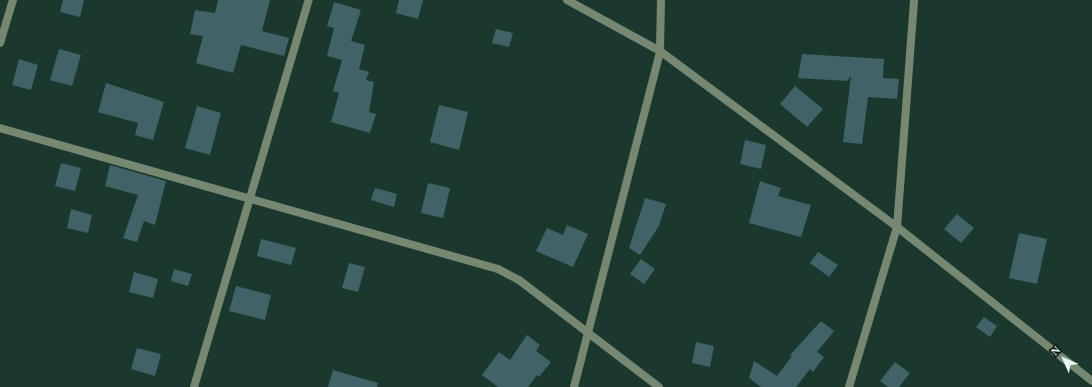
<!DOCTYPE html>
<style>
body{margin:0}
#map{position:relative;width:1092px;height:387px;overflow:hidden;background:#1b382f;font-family:"Times New Roman",serif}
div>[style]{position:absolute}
.building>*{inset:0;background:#416266}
.minor>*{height:8px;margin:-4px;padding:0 4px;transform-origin:4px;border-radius:4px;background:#778872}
span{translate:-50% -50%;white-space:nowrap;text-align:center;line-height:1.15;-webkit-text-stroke:3px #101d19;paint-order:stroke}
.north{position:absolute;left:1044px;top:339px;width:40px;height:40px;-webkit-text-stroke:3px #101d19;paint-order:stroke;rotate:315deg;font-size:11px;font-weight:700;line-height:16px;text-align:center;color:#e5f6f0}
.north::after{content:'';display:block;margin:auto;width:14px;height:18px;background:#e5f6f0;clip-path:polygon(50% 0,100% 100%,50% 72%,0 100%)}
</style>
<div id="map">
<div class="building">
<i style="clip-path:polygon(63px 0,84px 0,80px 17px,60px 12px)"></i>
<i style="clip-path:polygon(218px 0,270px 0,262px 31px,289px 38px,284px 56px,241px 45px,233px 73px,196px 63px,203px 36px,190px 34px,195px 10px,215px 13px)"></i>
<i style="clip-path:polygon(399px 0,423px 0,418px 19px,396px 13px)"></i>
<i style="clip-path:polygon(334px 2px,361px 10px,351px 41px,365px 45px,359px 69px,369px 72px,366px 80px,374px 82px,369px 112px,376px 114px,370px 133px,331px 122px,339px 93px,333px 91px,342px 60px,327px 56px,334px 28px,327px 26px)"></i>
<i style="clip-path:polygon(496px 29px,513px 33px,509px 47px,492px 43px)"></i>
<i style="clip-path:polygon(59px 49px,81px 55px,72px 86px,50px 80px)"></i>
<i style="clip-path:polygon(802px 54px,884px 59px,883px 78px,899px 79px,897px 99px,868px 97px,862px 144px,843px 142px,851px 76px,847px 81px,798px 78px)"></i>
<i style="clip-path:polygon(19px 59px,38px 65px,31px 90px,12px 85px)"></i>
<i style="clip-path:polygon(106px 83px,164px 102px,153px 140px,135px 135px,138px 123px,98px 112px)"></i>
<i style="clip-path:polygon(795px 86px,823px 109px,807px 127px,780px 104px)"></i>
<i style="clip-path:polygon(439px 105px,468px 112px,459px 150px,430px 142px)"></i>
<i style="clip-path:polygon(197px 106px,221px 113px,210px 155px,185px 148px)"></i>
<i style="clip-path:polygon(745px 140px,766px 145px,761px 169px,740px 164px)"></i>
<i style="clip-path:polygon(61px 163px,81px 168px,75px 191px,55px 186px)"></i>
<i style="clip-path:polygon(110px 165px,166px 181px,155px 225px,144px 221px,137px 242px,123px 238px,138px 195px,105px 186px)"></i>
<i style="clip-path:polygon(760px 181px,781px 188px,778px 196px,811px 205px,801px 237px,749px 223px)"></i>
<i style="clip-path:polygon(428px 183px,450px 188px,443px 218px,421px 213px)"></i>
<i style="clip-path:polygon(375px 188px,397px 194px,394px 207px,371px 200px)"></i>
<i style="clip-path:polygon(645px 198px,666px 204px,659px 226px,640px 255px,629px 248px)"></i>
<i style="clip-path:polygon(71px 209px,92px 215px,88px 233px,67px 228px)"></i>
<i style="clip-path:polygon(957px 214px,974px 228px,961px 243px,944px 229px)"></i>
<i style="clip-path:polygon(567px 225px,588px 234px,573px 267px,536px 251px,547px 228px,563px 235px)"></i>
<i style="clip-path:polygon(1019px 233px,1047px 239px,1037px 284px,1009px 278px)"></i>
<i style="clip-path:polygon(261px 239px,296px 248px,291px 265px,257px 256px)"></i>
<i style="clip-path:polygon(818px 252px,838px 265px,829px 277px,810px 263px)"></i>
<i style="clip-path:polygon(641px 259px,655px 269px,644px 284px,630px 274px)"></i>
<i style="clip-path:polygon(349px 263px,365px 267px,358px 292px,342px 288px)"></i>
<i style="clip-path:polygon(174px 269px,192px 274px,188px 286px,171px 281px)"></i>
<i style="clip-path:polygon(134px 272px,158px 279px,153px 298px,129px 292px)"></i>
<i style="clip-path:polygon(236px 286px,271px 295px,265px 320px,229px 311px)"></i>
<i style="clip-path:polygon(984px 317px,997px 326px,990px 337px,976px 327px)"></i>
<i style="clip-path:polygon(821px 321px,834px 331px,817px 352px,824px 357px,813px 372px,810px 369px,796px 387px,761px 387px,749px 378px,754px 361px,777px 376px,792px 356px,790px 355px)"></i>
<i style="clip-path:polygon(527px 335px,540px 345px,536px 351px,551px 362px,539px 377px,537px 375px,528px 387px,498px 387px,482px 375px,499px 352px,510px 360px)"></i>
<i style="clip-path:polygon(696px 342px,714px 346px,710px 367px,692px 363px)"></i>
<i style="clip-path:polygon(137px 348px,161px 354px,155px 376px,131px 369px)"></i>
<i style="clip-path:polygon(895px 362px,910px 373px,899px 387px,888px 387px,880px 381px)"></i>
<i style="clip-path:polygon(333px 370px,378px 383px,377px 387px,328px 387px)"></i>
</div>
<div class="minor">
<i style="left:567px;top:0;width:106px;rotate:28.7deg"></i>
<i style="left:660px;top:51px;width:295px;rotate:36.6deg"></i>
<i style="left:897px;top:227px;width:248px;rotate:38.3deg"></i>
<i style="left:0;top:43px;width:45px;rotate:-73.2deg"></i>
<i style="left:0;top:128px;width:518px;rotate:15.81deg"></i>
<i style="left:498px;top:269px;width:24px;rotate:28deg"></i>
<i style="left:519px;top:280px;width:176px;rotate:37.4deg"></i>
<i style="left:194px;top:387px;width:404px;rotate:-73.5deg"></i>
<i style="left:574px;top:387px;width:347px;rotate:-75.6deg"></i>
<i style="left:660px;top:51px;width:51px;rotate:-88.9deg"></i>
<i style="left:849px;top:387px;width:167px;rotate:-73.3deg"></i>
<i style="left:897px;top:227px;width:228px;rotate:-85.7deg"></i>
</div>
<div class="north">N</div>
</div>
